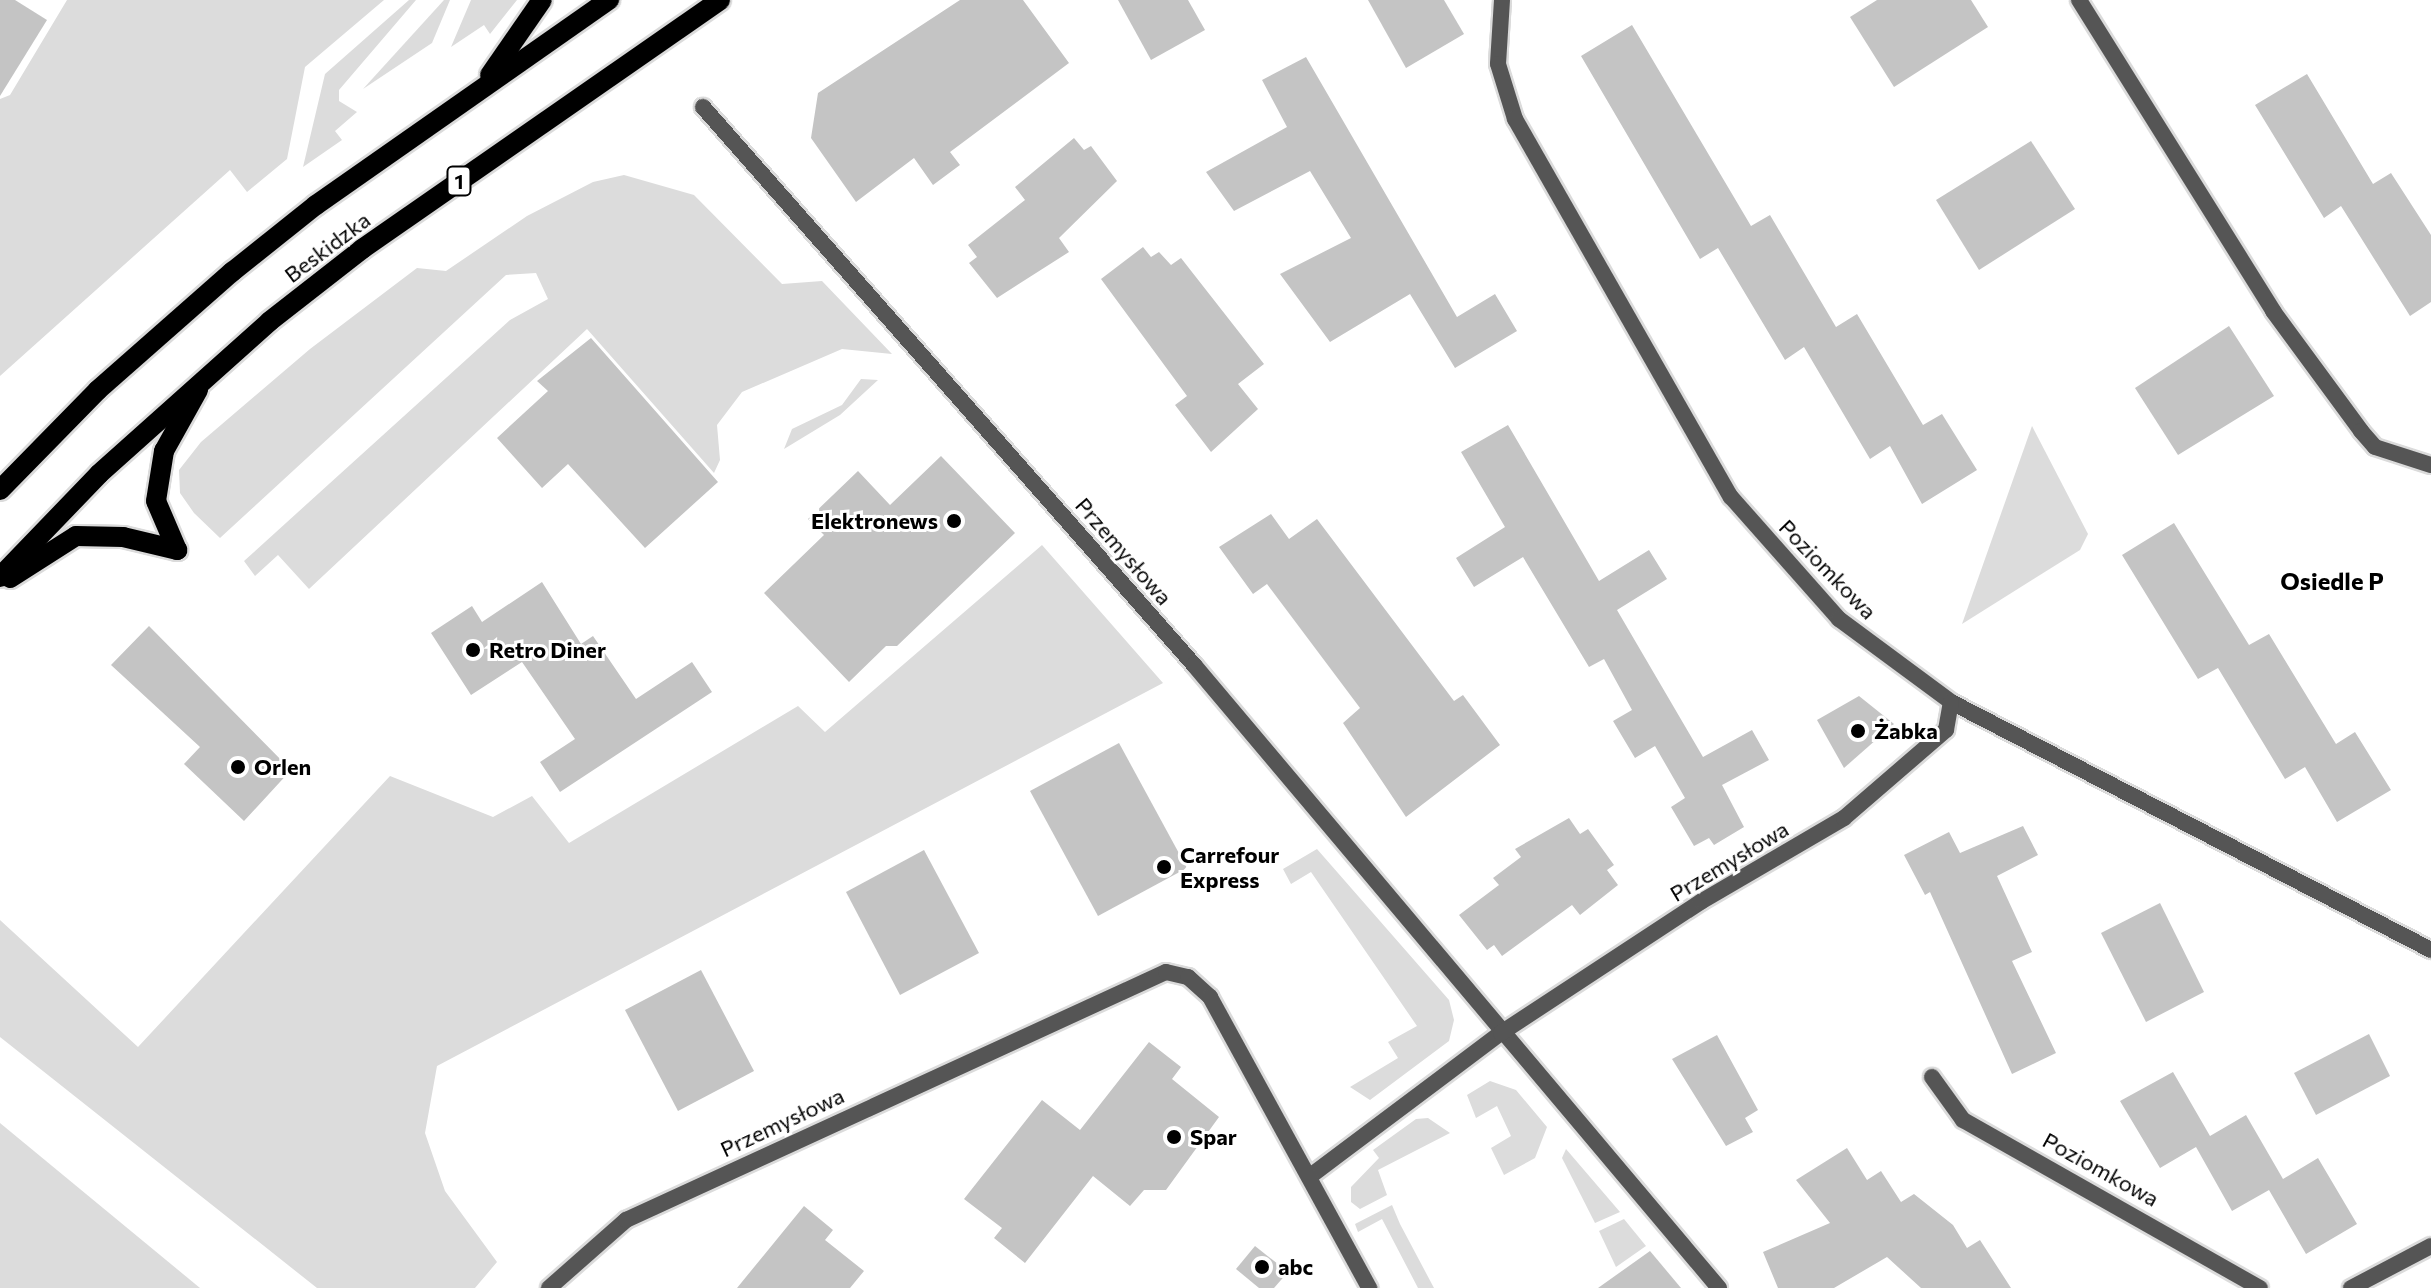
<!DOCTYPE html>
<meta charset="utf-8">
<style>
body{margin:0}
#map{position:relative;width:2431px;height:1288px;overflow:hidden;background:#fff;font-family:Commissioner,sans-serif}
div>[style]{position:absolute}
.green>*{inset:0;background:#dcdcdc}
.building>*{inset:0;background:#c4c4c4}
.roads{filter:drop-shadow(2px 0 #dbdbdb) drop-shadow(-2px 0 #dbdbdb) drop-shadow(0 2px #dbdbdb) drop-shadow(0 -2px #dbdbdb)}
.minor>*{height:16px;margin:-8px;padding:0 8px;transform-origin:8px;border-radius:8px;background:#555}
.primary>*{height:20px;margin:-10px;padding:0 10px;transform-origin:10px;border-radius:10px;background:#000}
.dots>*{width:22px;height:22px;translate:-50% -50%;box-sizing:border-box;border:4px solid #fff;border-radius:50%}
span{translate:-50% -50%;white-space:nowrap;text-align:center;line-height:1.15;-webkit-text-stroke:6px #fff;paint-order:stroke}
.shield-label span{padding:2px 6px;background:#fff;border:2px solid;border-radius:6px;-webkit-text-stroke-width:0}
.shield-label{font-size:20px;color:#000;font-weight:700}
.street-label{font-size:22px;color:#000}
.poi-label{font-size:22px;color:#000;font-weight:700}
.right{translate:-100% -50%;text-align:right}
.left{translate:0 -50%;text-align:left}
.neighbourhood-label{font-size:24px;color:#000;font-weight:700}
</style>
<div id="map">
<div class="green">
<i style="clip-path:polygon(67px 0,384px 0,305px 67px,287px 159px,247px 192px,230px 170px,0 376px,0 99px,10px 95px)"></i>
<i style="clip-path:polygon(409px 0,416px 0,339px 90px,339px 101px,357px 112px,335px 131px,342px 140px,303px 167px,325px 74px)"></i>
<i style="clip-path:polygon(444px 0,450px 0,432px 43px,363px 89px)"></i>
<i style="clip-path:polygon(471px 0,517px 0,490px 34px,484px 25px,451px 47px)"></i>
<i style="clip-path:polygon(624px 175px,694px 195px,782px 284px,822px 281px,892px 354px,842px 349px,742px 392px,717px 425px,720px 460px,714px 473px,587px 329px,309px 589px,278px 555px,255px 576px,244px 561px,510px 320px,548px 299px,536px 273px,506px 275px,220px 538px,194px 513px,180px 493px,179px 470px,201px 442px,310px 349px,417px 268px,446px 271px,527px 216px,593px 182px)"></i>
<i style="clip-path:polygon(861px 379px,878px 380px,840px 415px,784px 449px,792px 429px,842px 405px)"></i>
<i style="clip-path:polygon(2032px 426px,2088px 534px,2080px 550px,1962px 624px)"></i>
<i style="clip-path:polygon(1042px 545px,1163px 683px,437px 1066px,425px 1133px,445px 1191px,497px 1262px,475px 1288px,317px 1288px,0 1037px,0 920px,138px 1047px,390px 776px,493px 817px,532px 796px,569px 843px,798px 706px,825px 732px)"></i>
<i style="clip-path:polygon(1317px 849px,1449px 1000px,1454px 1020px,1449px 1041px,1370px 1100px,1350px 1087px,1398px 1058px,1388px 1042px,1417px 1026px,1311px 872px,1291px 884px,1283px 869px)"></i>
<i style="clip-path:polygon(1490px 1081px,1516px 1090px,1547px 1127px,1535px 1158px,1504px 1175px,1491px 1148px,1511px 1136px,1497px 1106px,1476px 1118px,1467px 1095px)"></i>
<i style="clip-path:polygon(1428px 1118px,1450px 1133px,1378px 1170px,1387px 1195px,1360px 1209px,1351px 1202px,1351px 1187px,1379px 1158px,1373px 1150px,1416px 1119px)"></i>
<i style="clip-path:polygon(0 1123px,200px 1288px,0 1288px)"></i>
<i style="clip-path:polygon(1566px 1149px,1620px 1212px,1595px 1223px,1562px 1158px)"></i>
<i style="clip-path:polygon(1392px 1205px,1400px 1224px,1434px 1288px,1418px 1288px,1382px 1219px,1358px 1232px,1355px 1224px)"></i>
<i style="clip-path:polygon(1624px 1219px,1646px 1246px,1616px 1267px,1599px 1231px)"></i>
</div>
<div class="building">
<i style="clip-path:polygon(0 0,15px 0,47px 20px,0 96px)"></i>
<i style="clip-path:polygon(960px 0,1023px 0,1069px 63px,950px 152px,960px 165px,933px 185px,914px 158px,856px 202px,811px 138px,818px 93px)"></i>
<i style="clip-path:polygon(1118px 0,1188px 0,1205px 30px,1151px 60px)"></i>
<i style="clip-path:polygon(1368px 0,1444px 0,1464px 34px,1406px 68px)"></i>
<i style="clip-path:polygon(1877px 0,1971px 0,1988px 27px,1894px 87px,1850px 17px)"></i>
<i style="clip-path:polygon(1632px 25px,1751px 226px,1770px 215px,1836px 327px,1857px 314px,1923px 425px,1942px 414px,1977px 470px,1922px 504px,1890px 446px,1870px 459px,1804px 347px,1785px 360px,1718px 248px,1700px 259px,1581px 56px)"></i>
<i style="clip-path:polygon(1306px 57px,1457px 317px,1495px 294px,1517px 331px,1455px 368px,1410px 294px,1330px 342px,1280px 274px,1351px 238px,1310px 171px,1234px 211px,1206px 172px,1287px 127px,1262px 80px)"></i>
<i style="clip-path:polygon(2307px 74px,2373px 184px,2391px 173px,2431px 235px,2431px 302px,2410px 316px,2341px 206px,2324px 218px,2255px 105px)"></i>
<i style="clip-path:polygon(1074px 138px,1084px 150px,1091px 146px,1117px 181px,1059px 238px,1069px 252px,997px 298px,969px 263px,977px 257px,968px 245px,1025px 200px,1015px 187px)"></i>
<i style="clip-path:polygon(2031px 141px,2075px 209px,1979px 270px,1936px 200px)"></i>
<i style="clip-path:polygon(1143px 247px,1151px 257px,1159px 252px,1171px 265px,1181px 258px,1264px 364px,1238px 384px,1258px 409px,1211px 452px,1175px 405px,1187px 396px,1101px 279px)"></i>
<i style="clip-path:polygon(2229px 326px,2274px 396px,2178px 455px,2135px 388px)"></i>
<i style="clip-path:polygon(591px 338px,718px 482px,645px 548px,568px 464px,542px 488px,497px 438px,548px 391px,537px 381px)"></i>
<i style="clip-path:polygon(1508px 425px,1599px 581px,1649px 550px,1667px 579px,1617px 610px,1703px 757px,1752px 730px,1769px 760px,1722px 785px,1744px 827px,1714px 845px,1709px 838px,1694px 846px,1671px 807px,1685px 798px,1655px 746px,1635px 758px,1613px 721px,1632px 710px,1604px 659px,1589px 667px,1523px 557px,1474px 587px,1456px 558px,1505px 527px,1461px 452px)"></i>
<i style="clip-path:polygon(941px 456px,1015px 533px,897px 646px,886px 646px,849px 682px,764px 593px,824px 535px,808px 519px,858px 471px,890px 505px)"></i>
<i style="clip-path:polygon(1271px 514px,1289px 539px,1317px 519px,1454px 701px,1463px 695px,1500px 745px,1406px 817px,1343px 723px,1360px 708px,1267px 584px,1253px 594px,1219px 547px)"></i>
<i style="clip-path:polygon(2174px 523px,2249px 645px,2269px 634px,2336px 744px,2355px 732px,2391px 790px,2337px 822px,2305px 767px,2285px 779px,2218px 668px,2198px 679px,2122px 555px)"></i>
<i style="clip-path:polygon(542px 582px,581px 644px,593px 636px,636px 699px,692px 662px,712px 692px,560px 792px,540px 762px,575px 739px,522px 662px,471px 695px,431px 633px,472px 606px,482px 622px)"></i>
<i style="clip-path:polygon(149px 626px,291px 770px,244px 821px,184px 764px,200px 747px,111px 665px)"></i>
<i style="clip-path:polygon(1859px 696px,1894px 724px,1844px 768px,1817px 720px)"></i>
<i style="clip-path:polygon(1119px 743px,1187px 868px,1098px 916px,1030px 791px)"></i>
<i style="clip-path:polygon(1569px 818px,1580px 834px,1588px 829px,1614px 865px,1607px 870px,1618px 885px,1580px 915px,1572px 905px,1502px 956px,1494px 945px,1487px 950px,1459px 915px,1499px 885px,1493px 878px,1521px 857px,1515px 849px)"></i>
<i style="clip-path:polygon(2023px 826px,2038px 855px,1997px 876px,2032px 952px,2012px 961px,2056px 1053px,2012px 1074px,1930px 892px,1925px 895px,1904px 855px,1949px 832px,1960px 853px)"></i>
<i style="clip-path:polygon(924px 850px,979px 953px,900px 995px,846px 892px)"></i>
<i style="clip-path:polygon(2160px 903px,2204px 992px,2146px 1022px,2101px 933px)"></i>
<i style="clip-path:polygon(701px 970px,754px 1071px,678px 1111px,625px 1010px)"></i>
<i style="clip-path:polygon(2369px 1034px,2390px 1076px,2316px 1115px,2294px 1073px)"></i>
<i style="clip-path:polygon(1717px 1035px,1758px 1110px,1745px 1118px,1753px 1132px,1726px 1146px,1672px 1059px)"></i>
<i style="clip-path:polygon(1149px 1042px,1181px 1067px,1172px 1079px,1219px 1117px,1166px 1190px,1144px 1190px,1130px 1206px,1093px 1176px,1025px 1263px,994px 1238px,1002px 1228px,964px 1199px,1042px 1100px,1080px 1130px)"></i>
<i style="clip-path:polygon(2173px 1072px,2210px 1136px,2246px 1115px,2283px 1179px,2318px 1158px,2357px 1224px,2306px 1254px,2269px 1190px,2232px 1211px,2196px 1147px,2160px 1168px,2120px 1101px)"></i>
<i style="clip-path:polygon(1847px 1148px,1867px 1180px,1881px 1171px,1901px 1202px,1914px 1194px,1953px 1225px,1967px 1248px,1980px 1240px,2011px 1288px,1921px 1288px,1887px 1257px,1834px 1288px,1778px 1288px,1763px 1252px,1830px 1223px,1796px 1180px)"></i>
<i style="clip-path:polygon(804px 1206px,833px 1230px,825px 1240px,864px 1271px,850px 1288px,737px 1288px)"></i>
<i style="clip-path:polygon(1255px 1246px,1288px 1272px,1274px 1288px,1259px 1288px,1236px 1269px)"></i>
<i style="clip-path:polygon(1650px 1251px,1681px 1288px,1598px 1288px)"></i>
</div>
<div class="roads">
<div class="minor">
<i style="left:1502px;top:0;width:64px;rotate:93.6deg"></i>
<i style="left:1498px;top:64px;width:58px;rotate:72.8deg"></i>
<i style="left:1515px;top:119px;width:435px;rotate:60.3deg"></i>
<i style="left:1731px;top:497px;width:163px;rotate:48.5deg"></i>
<i style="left:1839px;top:619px;width:139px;rotate:36.5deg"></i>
<i style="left:1951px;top:702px;width:540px;rotate:27.32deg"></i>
<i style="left:2079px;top:0;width:367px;rotate:58deg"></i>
<i style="left:2273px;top:311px;width:149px;rotate:53.7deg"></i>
<i style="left:2361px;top:431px;width:21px;rotate:49deg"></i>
<i style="left:2375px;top:447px;width:59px;rotate:17.8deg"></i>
<i style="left:703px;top:107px;width:743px;rotate:48.65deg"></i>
<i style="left:1194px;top:665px;width:815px;rotate:49.88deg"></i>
<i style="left:1932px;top:1077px;width:53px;rotate:54.2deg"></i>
<i style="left:1963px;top:1120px;width:341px;rotate:29.5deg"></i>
<i style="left:1309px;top:1177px;width:240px;rotate:-36.9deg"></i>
<i style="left:1501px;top:1033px;width:240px;rotate:-33.3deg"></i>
<i style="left:1702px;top:901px;width:164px;rotate:-30.3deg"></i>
<i style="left:1844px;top:818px;width:135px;rotate:-40.8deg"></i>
<i style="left:1946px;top:730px;width:28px;rotate:-80deg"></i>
<i style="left:549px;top:1288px;width:103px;rotate:-41.4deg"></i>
<i style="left:626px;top:1220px;width:594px;rotate:-24.67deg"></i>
<i style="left:1166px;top:972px;width:23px;rotate:13deg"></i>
<i style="left:1188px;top:977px;width:30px;rotate:42deg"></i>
<i style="left:1210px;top:997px;width:332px;rotate:61.3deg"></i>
<i style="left:2351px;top:1288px;width:90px;rotate:-27.7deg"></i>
</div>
<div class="primary">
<i style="left:490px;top:75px;width:91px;rotate:-55.3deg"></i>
<i style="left:0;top:490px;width:140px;rotate:-45.6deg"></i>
<i style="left:98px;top:390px;width:179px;rotate:-41.4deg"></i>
<i style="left:232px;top:272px;width:107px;rotate:-38.6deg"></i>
<i style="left:316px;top:205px;width:358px;rotate:-35deg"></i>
<i style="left:177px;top:550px;width:53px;rotate:-113.2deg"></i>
<i style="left:156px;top:501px;width:51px;rotate:-80.9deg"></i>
<i style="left:164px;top:451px;width:70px;rotate:-60.9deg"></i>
<i style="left:0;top:577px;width:143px;rotate:-46.1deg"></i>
<i style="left:99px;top:474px;width:229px;rotate:-41.8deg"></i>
<i style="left:270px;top:321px;width:117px;rotate:-38deg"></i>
<i style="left:362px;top:249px;width:436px;rotate:-34.8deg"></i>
<i style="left:10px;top:578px;width:78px;rotate:-32.5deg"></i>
<i style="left:76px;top:536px;width:47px;rotate:1.2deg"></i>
<i style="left:123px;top:537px;width:56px;rotate:13.5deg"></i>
</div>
</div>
<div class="dots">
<i style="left:954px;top:521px;background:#000"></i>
<i style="left:473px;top:650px;background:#000"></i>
<i style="left:1858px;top:731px;background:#000"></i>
<i style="left:238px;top:767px;background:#000"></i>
<i style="left:1164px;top:867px;background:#000"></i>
<i style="left:1174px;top:1137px;background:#000"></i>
<i style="left:1262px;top:1267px;background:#000"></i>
</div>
<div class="shield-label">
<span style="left:459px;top:181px">1</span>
</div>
<div class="street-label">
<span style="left:327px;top:247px;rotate:-37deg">Beskidzka</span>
<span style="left:1124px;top:551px;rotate:49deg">Przemysłowa</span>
<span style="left:1828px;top:569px;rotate:46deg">Poziomkowa</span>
<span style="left:1729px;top:861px;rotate:-31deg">Przemysłowa</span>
<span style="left:782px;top:1122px;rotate:-25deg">Przemysłowa</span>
<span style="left:2101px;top:1169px;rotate:29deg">Poziomkowa</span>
</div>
<div class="poi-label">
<span class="right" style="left:938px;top:521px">Elektronews</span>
<span class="left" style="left:489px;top:650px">Retro Diner</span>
<span class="left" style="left:1874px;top:731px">Żabka</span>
<span class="left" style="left:254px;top:767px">Orlen</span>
<span class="left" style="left:1180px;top:867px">Carrefour<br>Express</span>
<span class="left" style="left:1190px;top:1137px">Spar</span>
<span class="left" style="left:1278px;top:1267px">abc</span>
</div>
<div class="neighbourhood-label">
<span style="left:2332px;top:581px">Osiedle P</span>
</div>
</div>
